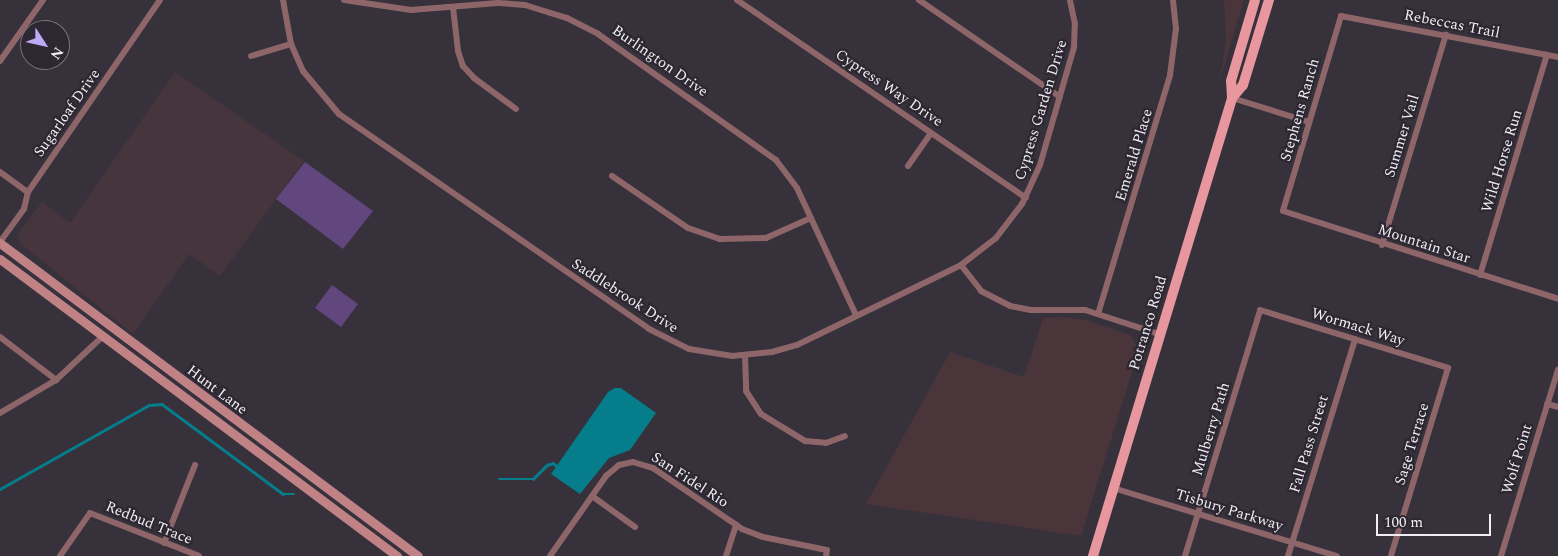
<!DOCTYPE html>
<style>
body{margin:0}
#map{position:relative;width:1558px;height:556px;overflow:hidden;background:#36313b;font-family:Spectral,serif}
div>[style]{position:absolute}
.commercial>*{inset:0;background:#49353a}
.industrial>*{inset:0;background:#47353e}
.green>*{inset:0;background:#62467e}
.water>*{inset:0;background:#057d8a}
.stream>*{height:2.5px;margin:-1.25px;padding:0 1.25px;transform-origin:1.25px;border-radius:1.25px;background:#057d8a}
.street>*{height:6px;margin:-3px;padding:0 3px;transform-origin:3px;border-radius:3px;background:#8e6669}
.secondary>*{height:9px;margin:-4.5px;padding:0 4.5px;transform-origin:4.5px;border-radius:4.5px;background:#c18286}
.primary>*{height:10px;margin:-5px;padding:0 5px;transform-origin:5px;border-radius:5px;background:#e7979d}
span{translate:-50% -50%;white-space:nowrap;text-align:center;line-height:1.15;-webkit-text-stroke:4.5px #2c2731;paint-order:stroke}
.street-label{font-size:15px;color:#f0edf4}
.north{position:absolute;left:20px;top:20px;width:50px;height:50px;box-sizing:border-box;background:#2c2731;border:1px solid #7a767f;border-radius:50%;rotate:125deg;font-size:14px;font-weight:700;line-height:20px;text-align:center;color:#f0edf4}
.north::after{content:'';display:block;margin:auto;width:18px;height:22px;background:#bfa8f4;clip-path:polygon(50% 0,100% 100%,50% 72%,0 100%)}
.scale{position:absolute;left:1376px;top:514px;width:115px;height:22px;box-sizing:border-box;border:2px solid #f0edf4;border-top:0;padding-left:6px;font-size:15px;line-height:18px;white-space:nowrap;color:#f0edf4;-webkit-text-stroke:4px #2c2731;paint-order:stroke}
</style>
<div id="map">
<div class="commercial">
<i style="clip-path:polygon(1224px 0,1244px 0,1219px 83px,1226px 41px)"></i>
<i style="clip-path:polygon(1061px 317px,1086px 320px,1130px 335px,1139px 350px,1081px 536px,866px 504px,950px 352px,1024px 377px,1043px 318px)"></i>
</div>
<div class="industrial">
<i style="clip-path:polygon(175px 72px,304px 161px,220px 276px,189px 254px,133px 334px,21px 244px,17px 235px,42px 202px,70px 223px)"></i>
</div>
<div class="green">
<i style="clip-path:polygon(305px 162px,373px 211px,343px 249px,276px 199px)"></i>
<i style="clip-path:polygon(332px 285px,358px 304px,341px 327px,315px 308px)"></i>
</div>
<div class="water">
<i style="clip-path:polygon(615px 388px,621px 388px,656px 413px,630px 450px,609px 458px,580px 494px,551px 474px,608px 392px)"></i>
</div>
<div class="stream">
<i style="left:499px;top:479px;width:34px"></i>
<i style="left:533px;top:479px;width:20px;rotate:-45deg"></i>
<i style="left:547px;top:465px;width:6px;rotate:-18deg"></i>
<i style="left:553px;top:463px;width:5px;rotate:37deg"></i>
<i style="left:0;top:489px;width:171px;rotate:-29.4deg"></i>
<i style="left:149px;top:405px;width:13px;rotate:-4deg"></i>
<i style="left:162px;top:404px;width:151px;rotate:36.6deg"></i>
<i style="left:283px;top:494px;width:11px"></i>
</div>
<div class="street">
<i style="left:283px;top:0;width:45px;rotate:79.7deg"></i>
<i style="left:291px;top:44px;width:30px;rotate:66deg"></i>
<i style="left:303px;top:71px;width:56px;rotate:50.1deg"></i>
<i style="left:339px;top:114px;width:377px;rotate:34.7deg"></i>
<i style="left:649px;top:329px;width:45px;rotate:26.6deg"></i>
<i style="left:689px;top:349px;width:44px;rotate:9.2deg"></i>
<i style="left:732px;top:356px;width:40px;rotate:-5.7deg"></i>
<i style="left:772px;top:352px;width:26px;rotate:-16deg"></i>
<i style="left:797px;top:345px;width:182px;rotate:-26deg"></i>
<i style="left:961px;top:265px;width:44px;rotate:-37.6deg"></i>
<i style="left:996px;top:238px;width:43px;rotate:-52.6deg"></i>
<i style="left:1022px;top:204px;width:43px;rotate:-65.2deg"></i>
<i style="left:1040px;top:165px;width:123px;rotate:-73.9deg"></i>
<i style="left:1074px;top:47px;width:23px;rotate:-88deg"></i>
<i style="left:1075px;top:24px;width:25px;rotate:-102deg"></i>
<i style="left:344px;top:0;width:68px;rotate:8.5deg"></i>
<i style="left:411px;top:10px;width:87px;rotate:-4.6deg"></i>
<i style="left:498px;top:3px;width:27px;rotate:4deg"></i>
<i style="left:525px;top:5px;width:44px;rotate:17.2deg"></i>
<i style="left:567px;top:18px;width:35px;rotate:27deg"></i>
<i style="left:598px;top:34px;width:218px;rotate:35.3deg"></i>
<i style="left:776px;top:160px;width:35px;rotate:53deg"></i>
<i style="left:797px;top:188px;width:140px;rotate:65.1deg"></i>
<i style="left:737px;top:0;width:350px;rotate:34.4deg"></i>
<i style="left:919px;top:0;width:171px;rotate:34.5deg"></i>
<i style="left:453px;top:7px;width:44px;rotate:83.5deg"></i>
<i style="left:458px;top:51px;width:16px;rotate:72deg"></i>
<i style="left:463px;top:66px;width:16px;rotate:47deg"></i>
<i style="left:474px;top:78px;width:52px;rotate:36.4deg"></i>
<i style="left:251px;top:56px;width:42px;rotate:-16.7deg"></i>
<i style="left:1558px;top:57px;width:221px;rotate:-169.3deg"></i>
<i style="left:1341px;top:16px;width:203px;rotate:106.6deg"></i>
<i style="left:1283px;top:211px;width:289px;rotate:17.7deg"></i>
<i style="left:0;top:61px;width:75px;rotate:-54.8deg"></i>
<i style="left:1232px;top:98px;width:81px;rotate:17.3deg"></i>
<i style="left:908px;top:166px;width:40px;rotate:-55.1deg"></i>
<i style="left:0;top:172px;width:34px;rotate:36deg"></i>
<i style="left:612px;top:176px;width:92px;rotate:34.4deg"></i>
<i style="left:688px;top:228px;width:34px;rotate:19deg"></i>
<i style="left:720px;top:239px;width:46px;rotate:-1.2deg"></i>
<i style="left:766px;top:238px;width:49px;rotate:-24deg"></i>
<i style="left:0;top:242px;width:41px;rotate:-54deg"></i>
<i style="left:24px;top:209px;width:17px;rotate:-77deg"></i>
<i style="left:28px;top:192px;width:233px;rotate:-55.5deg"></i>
<i style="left:1382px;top:245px;width:220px;rotate:-73.1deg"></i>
<i style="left:961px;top:265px;width:33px;rotate:52deg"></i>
<i style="left:981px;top:291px;width:33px;rotate:27deg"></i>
<i style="left:1010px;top:306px;width:21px;rotate:11deg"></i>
<i style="left:1031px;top:310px;width:54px"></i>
<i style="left:1085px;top:310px;width:78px;rotate:18deg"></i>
<i style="left:1480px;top:275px;width:230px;rotate:-73.1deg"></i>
<i style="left:1098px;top:314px;width:250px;rotate:-73.2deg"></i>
<i style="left:1170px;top:75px;width:46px;rotate:-82.6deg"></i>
<i style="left:1176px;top:29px;width:29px;rotate:-96deg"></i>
<i style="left:0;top:337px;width:71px;rotate:37.5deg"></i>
<i style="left:745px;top:356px;width:35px;rotate:88deg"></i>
<i style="left:746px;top:391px;width:27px;rotate:57deg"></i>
<i style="left:761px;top:414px;width:52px;rotate:31.5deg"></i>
<i style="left:805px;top:441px;width:21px;rotate:5deg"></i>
<i style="left:826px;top:443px;width:20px;rotate:-20deg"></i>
<i style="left:1547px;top:404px;width:11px;rotate:15deg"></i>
<i style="left:0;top:413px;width:65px;rotate:-30.5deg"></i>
<i style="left:56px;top:380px;width:63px;rotate:-43.1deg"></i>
<i style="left:1113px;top:488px;width:234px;rotate:16.9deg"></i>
<i style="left:592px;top:496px;width:53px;rotate:35.8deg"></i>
<i style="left:164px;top:543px;width:84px;rotate:-68.3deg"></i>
<i style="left:60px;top:556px;width:52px;rotate:-55.1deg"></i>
<i style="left:90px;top:513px;width:117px;rotate:21.5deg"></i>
<i style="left:550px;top:556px;width:98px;rotate:-55deg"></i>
<i style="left:606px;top:476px;width:17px;rotate:-40deg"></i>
<i style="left:619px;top:465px;width:14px;rotate:-12deg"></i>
<i style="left:633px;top:462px;width:21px;rotate:17deg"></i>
<i style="left:653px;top:468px;width:108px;rotate:34.4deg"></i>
<i style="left:742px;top:529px;width:22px;rotate:21deg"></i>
<i style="left:763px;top:537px;width:65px;rotate:11.5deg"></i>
<i style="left:827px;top:550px;width:6px;rotate:99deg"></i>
<i style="left:726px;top:556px;width:33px;rotate:-72deg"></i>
<i style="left:1185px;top:556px;width:257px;rotate:-73deg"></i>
<i style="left:1260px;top:310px;width:197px;rotate:17.1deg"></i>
<i style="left:1448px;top:368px;width:196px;rotate:106.9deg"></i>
<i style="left:1288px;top:556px;width:227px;rotate:-72.8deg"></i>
<i style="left:1501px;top:556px;width:195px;rotate:-73deg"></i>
</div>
<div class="secondary">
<i style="left:0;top:243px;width:522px;rotate:36.83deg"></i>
<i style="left:0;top:259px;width:496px;rotate:36.8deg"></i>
</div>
<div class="primary">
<i style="left:1232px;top:98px;width:17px;rotate:-93deg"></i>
<i style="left:1231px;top:81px;width:84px;rotate:-73.5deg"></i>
<i style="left:1093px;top:556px;width:479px;rotate:-73.1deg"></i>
<i style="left:1232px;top:98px;width:17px;rotate:-50deg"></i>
<i style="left:1243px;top:85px;width:89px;rotate:-73deg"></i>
</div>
<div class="street-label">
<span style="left:1452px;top:24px;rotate:11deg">Rebeccas Trail</span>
<span style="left:660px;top:61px;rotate:35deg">Burlington Drive</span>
<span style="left:889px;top:88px;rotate:34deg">Cypress Way Drive</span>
<span style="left:1041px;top:110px;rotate:-73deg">Cypress Garden Drive</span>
<span style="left:1300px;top:110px;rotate:-74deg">Stephens Ranch</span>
<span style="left:67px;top:113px;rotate:-55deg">Sugarloaf Drive</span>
<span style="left:1402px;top:136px;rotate:-73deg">Summer Vail</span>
<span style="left:1134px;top:155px;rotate:-73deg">Emerald Place</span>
<span style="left:1502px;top:161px;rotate:-73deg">Wild Horse Run</span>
<span style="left:1424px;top:244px;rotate:18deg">Mountain Star</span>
<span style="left:625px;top:296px;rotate:33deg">Saddlebrook Drive</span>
<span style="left:1148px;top:323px;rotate:-73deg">Potranco Road</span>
<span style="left:1358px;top:327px;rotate:17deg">Wormack Way</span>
<span style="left:217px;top:390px;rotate:37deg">Hunt Lane</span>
<span style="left:1211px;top:429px;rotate:-73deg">Mulberry Path</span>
<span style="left:1309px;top:444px;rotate:-73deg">Fall Pass Street</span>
<span style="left:1412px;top:444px;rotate:-73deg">Sage Terrace</span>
<span style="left:1517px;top:459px;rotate:-73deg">Wolf Point</span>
<span style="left:690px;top:480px;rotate:33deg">San Fidel Rio</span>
<span style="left:1229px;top:510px;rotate:17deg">Tisbury Parkway</span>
<span style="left:149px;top:523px;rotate:22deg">Redbud Trace</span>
</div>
<div class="north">N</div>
<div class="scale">100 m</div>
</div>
